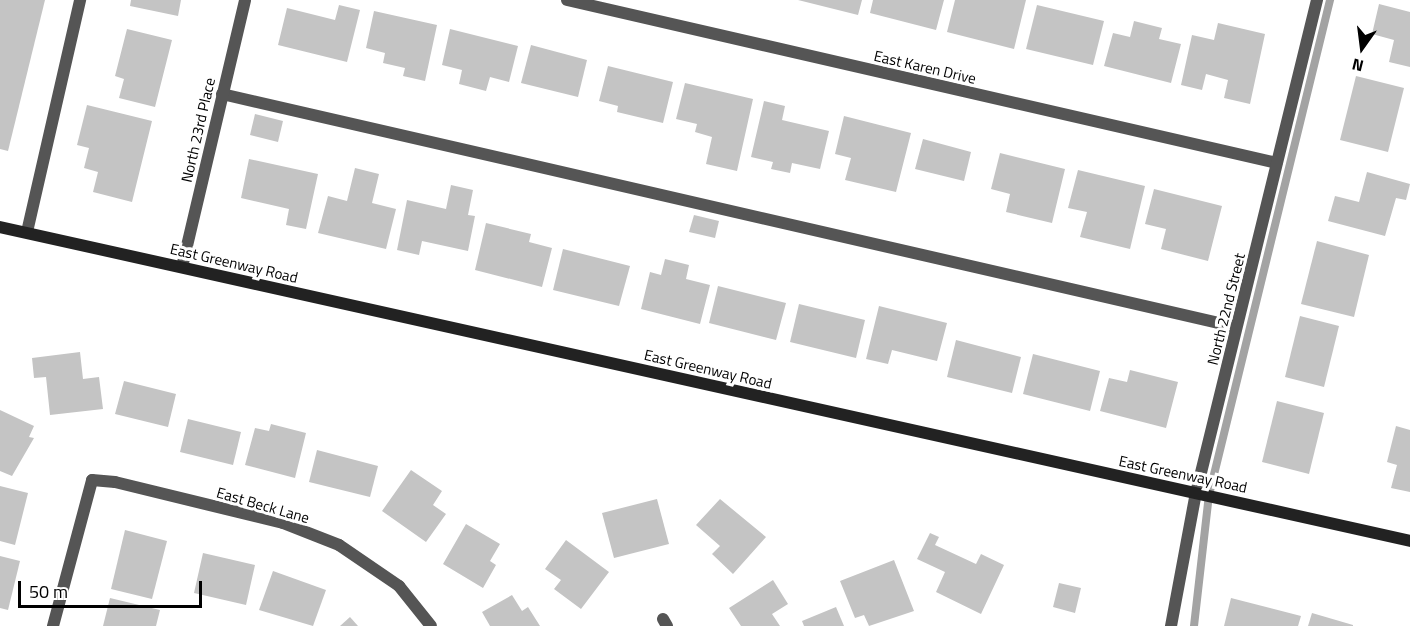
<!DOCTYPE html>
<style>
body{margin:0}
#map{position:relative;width:1410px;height:626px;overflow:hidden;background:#fff;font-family:"Titillium Web",sans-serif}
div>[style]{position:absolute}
.stream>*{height:8px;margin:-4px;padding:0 4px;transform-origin:4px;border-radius:4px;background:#a3a3a3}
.building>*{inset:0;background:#c4c4c4}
.lane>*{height:12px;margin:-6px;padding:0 6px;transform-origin:6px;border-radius:6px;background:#555}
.street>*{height:12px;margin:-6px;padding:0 6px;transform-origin:6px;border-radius:6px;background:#555}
.secondary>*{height:12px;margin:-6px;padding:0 6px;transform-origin:6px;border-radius:6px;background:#222}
span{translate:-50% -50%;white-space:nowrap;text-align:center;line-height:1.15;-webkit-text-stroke:6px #fff;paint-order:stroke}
.street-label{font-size:15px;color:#000}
.north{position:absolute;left:1332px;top:18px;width:60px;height:60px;-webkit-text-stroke:4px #fff;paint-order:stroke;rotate:194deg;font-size:16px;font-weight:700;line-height:24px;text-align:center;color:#000}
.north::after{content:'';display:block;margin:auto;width:21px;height:27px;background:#000;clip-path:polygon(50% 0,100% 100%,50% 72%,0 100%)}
.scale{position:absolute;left:18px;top:581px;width:184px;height:27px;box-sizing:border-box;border:3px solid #000;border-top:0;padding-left:8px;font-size:18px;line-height:21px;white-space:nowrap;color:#000;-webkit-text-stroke:4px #fff;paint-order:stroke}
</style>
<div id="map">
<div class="stream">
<i style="left:1194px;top:626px;width:132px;rotate:-83.5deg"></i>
<i style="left:1209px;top:495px;width:510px;rotate:-76.26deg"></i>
</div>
<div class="building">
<i style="clip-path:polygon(0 0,45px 0,8px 151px,0 149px)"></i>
<i style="clip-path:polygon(131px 0,181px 0,178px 16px,130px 6px)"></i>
<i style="clip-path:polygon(798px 0,862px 0,858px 15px)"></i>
<i style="clip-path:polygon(873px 0,944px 0,936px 30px,870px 13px)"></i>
<i style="clip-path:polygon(955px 0,1026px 0,1014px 49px,947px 32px)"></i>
<i style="clip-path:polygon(1379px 4px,1410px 12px,1410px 67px,1389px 62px,1394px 40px,1372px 34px)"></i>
<i style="clip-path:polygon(339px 5px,360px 10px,347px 62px,278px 45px,287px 8px,335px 20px)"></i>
<i style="clip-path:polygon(1037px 5px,1104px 21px,1093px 65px,1026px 49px)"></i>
<i style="clip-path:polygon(374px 11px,437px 25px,425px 81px,403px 76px,405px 68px,383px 63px,385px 53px,366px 48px)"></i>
<i style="clip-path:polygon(1134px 21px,1162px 28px,1159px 39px,1181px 44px,1171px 83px,1104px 66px,1113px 33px,1130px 37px)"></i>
<i style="clip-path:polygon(1218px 23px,1265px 34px,1250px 104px,1224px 98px,1228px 80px,1206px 74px,1202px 90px,1181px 85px,1192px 35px,1214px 40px)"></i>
<i style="clip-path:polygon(127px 29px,172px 40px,155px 107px,119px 98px,124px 79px,115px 76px)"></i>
<i style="clip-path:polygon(450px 29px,518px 46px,509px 82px,490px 77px,486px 91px,459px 84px,462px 70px,442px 65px)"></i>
<i style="clip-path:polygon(531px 45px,587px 60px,578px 97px,521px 83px)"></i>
<i style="clip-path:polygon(608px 66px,673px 82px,663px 123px,617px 112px,618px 106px,599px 101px)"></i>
<i style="clip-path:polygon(1356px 76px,1404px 88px,1388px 152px,1340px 140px)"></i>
<i style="clip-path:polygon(685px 83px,753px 99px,737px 171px,706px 164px,712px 137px,695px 132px,697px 124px,676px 119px)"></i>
<i style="clip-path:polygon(764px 101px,785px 106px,782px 120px,829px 131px,820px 169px,792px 163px,790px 173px,771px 169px,773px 162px,751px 157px)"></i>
<i style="clip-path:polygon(87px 105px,152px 121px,132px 202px,93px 192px,98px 172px,84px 168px,89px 148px,77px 145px)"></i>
<i style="clip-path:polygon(255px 114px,283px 121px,278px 142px,250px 135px)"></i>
<i style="clip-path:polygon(844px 116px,911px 133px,896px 192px,845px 180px,851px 158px,835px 154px)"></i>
<i style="clip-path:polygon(923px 139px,971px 152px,964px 181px,915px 169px)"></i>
<i style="clip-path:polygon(1000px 153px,1065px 169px,1052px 223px,1006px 212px,1010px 194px,991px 189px)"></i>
<i style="clip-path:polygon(249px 159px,318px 174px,306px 229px,286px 225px,289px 209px,241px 198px)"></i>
<i style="clip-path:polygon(355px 168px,379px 174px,372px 203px,396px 209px,386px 249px,318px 233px,328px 196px,347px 201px)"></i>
<i style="clip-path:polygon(1078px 170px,1145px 186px,1130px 249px,1080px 237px,1087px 212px,1068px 208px)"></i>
<i style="clip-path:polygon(1367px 172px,1410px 184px,1406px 200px,1396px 198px,1385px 236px,1328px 221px,1335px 196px,1359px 202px)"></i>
<i style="clip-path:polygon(451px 185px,473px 190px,468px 215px,475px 216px,468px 251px,422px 241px,419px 255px,397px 250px,407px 200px,446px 209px)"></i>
<i style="clip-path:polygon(1154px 189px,1222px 206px,1208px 261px,1161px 249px,1166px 229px,1145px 224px)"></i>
<i style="clip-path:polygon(694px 215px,719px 221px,715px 238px,689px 232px)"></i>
<i style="clip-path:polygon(486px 223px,531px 234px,529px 242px,552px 248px,542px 287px,475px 270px)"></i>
<i style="clip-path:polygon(1317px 241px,1369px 255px,1354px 317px,1301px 304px)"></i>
<i style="clip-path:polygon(563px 249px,630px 266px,619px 306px,553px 290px)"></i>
<i style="clip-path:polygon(665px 259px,689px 265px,686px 279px,710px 285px,700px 324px,641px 309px,650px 272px,661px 275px)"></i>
<i style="clip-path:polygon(718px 286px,786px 303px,776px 340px,709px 323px)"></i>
<i style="clip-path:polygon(799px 304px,865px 320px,856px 358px,790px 342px)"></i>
<i style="clip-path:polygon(879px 306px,947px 323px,937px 361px,892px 350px,888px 364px,866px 359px)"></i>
<i style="clip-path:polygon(1300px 316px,1339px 326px,1324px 387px,1285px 377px)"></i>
<i style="clip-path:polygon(956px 340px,1021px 357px,1012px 393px,947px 377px)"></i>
<i style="clip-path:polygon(80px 352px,83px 379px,99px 377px,103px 409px,50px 415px,46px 377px,34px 378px,32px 358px)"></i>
<i style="clip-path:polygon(1033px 354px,1100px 371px,1090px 411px,1023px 394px)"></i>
<i style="clip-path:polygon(1130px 370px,1178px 382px,1166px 428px,1100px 411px,1109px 378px,1127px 382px)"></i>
<i style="clip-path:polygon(124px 381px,176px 394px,168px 427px,115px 414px)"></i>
<i style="clip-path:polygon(1277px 401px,1324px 413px,1309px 474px,1262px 462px)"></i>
<i style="clip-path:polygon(0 410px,34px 426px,29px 437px,34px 438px,12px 476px,0 471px)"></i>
<i style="clip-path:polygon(188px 419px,241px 432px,233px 465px,180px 452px)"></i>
<i style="clip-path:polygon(271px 424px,306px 433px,295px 478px,245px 465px,255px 428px,269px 431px)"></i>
<i style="clip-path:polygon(1396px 426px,1410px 430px,1410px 492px,1391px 488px,1397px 465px,1387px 462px)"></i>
<i style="clip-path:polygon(317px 450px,378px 466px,370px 497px,309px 482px)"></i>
<i style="clip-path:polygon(411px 470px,442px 491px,433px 505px,446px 514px,426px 542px,382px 511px)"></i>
<i style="clip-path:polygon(0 486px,28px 493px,15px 545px,0 541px)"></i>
<i style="clip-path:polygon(657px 499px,669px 544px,614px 558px,602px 513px)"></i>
<i style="clip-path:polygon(720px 499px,766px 537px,733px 574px,712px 554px,720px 546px,696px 525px)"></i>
<i style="clip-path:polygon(466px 524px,500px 544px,490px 561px,496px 565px,483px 588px,443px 564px)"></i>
<i style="clip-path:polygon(125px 530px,167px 541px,152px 599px,111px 589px)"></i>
<i style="clip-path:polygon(930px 533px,939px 537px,935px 545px,976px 564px,981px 554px,1004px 565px,981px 614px,936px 592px,945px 572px,917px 559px)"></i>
<i style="clip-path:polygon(566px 540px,609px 572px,581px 609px,554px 589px,561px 580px,545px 569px)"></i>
<i style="clip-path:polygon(203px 553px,255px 565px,246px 605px,194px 593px)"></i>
<i style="clip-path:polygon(0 556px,20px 561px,8px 610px,0 608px)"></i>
<i style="clip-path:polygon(894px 560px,914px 611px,869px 626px,864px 615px,855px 618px,840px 581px)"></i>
<i style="clip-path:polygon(273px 571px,326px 590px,313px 626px,259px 610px)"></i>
<i style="clip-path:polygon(773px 580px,788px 604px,772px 614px,780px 626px,741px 626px,729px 608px)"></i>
<i style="clip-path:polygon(1059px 583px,1081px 588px,1075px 613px,1053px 607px)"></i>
<i style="clip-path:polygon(512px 595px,522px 611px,528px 607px,540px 626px,490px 626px,482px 612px)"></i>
<i style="clip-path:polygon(110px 598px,160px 610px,156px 626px,103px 626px)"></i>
<i style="clip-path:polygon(1231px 598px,1301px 616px,1298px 626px,1224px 626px)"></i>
<i style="clip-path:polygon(836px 607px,844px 626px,804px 626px,802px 621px)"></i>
<i style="clip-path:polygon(1312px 613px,1353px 625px,1353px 626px,1308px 626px)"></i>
<i style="clip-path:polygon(350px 617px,358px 626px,340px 626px)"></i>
</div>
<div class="lane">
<i style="left:222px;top:94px;width:1040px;rotate:12.94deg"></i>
<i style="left:27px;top:232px;width:238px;rotate:-77.1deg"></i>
</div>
<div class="street">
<i style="left:567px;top:0;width:728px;rotate:12.93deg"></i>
<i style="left:182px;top:267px;width:274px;rotate:-76.7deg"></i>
<i style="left:663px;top:619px;width:8px;rotate:60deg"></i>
<i style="left:53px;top:626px;width:151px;rotate:-75deg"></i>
<i style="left:92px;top:480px;width:23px;rotate:5deg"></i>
<i style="left:115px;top:482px;width:173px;rotate:13.7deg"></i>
<i style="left:283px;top:523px;width:60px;rotate:21.4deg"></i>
<i style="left:339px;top:545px;width:73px;rotate:34.3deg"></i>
<i style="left:399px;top:586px;width:51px;rotate:51.3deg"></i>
<i style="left:1171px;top:626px;width:135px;rotate:-79.4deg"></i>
<i style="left:1196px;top:493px;width:508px;rotate:-76.21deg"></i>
</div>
<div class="secondary">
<i style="left:0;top:227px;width:1445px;rotate:12.55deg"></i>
</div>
<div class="street-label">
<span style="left:925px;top:67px;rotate:13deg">East Karen Drive</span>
<span style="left:198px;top:130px;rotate:-77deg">North 23rd Place</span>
<span style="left:234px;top:263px;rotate:13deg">East Greenway Road</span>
<span style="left:1226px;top:309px;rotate:-76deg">North 22nd Street</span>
<span style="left:708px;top:369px;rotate:13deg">East Greenway Road</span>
<span style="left:1183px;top:474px;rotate:12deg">East Greenway Road</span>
<span style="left:263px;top:505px;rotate:16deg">East Beck Lane</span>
</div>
<div class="north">N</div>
<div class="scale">50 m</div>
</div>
